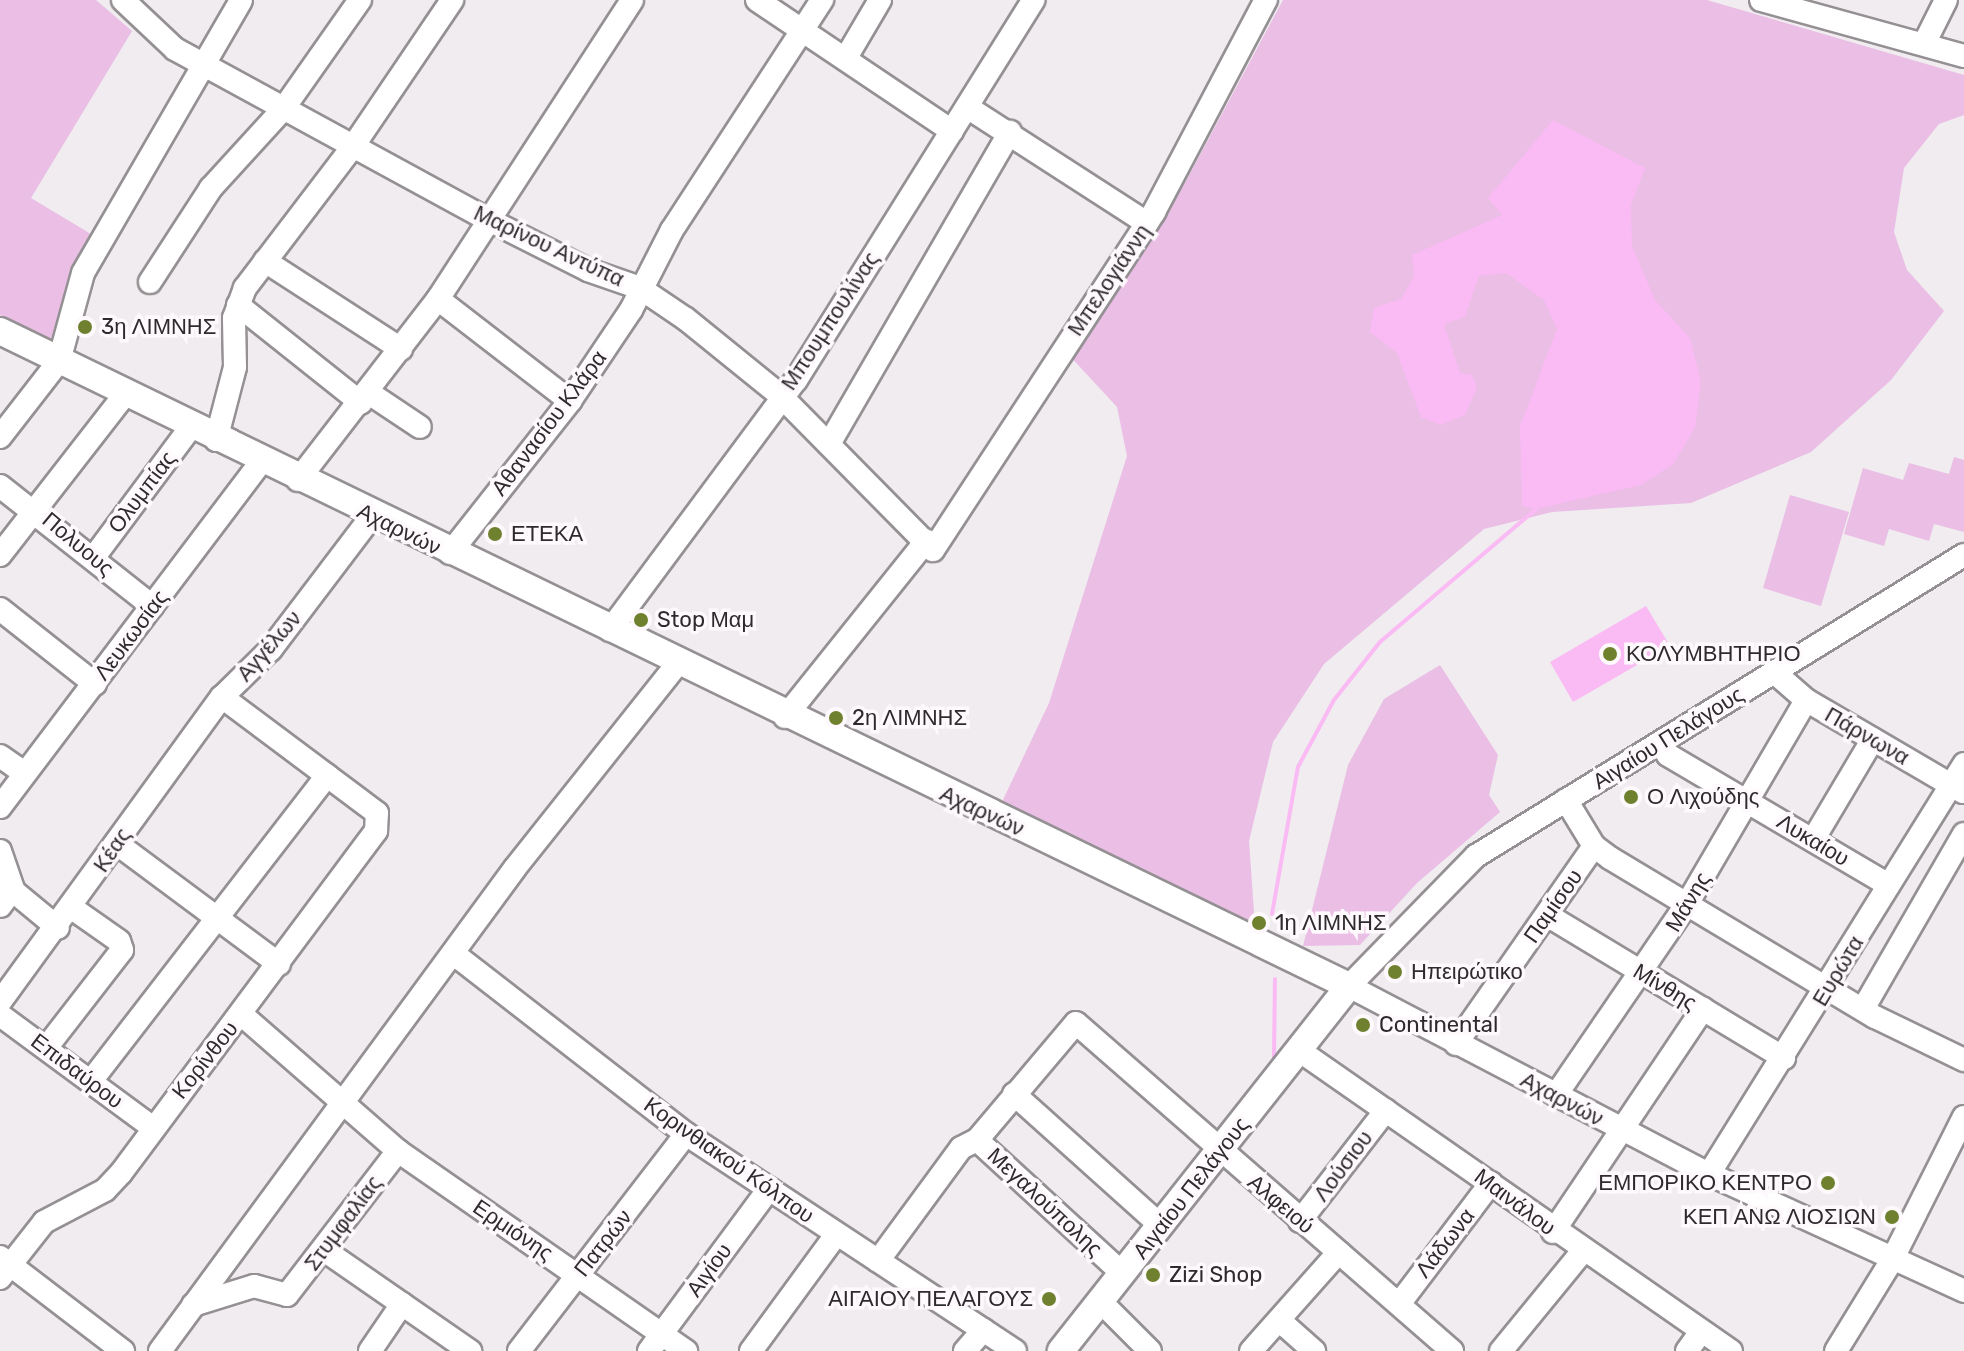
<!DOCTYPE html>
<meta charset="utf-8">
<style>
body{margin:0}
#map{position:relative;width:1964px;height:1351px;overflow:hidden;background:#f0ecf0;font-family:Rubik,sans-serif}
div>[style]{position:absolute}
.green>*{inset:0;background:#eabee5}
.water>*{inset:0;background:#fabaf3}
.stream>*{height:4px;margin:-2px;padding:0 2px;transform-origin:2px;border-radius:2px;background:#fabaf3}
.roads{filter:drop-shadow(2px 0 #949093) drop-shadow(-2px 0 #949093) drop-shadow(0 2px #949093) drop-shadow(0 -2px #949093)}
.minor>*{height:22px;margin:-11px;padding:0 11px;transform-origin:11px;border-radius:11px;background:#fff}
.major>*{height:26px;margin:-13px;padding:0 13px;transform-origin:13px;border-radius:13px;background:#fff}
.dots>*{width:22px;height:22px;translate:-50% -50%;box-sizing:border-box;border:4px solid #fef9fd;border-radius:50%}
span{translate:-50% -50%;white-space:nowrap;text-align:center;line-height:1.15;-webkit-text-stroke:7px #fef9fd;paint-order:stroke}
.street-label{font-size:22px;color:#2d2b2c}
.poi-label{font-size:22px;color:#2d2b2c}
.left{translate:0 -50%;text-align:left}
.right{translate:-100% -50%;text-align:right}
</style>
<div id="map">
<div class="green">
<i style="clip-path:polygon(0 0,96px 0,132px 31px,31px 198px,91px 234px,71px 269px,69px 300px,47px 347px,0 315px)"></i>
<i style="clip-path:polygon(1283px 0,1707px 0,1964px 75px,1964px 115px,1939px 124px,1904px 168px,1894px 232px,1907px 270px,1944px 311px,1891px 380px,1811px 452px,1691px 503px,1552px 512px,1484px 529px,1324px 664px,1273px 742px,1249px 841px,1255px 926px,1001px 804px,1049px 703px,1127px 456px,1117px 407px,1067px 353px,1186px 181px)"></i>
<i style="clip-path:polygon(1954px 457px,1964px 460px,1964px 532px,1934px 524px,1929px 541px,1889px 529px,1884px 546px,1844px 534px,1863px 468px,1903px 480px,1909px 463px,1949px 474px)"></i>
<i style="clip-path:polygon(1790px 495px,1849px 512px,1821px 606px,1763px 588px)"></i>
<i style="clip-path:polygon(1440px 665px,1498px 755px,1489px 795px,1500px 812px,1417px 883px,1360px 945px,1303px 946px,1348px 765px,1384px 699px)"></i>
</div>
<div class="water">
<i style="clip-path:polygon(1553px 120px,1645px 168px,1631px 205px,1632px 246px,1655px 300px,1690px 338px,1701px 382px,1695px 428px,1673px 464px,1641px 485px,1536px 509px,1522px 506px,1520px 426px,1557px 329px,1544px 300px,1506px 273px,1479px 276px,1465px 317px,1444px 324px,1460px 373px,1472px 375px,1477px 387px,1465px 415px,1441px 425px,1421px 417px,1397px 353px,1370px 332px,1374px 308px,1401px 299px,1414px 276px,1412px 255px,1502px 215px,1488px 198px)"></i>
<i style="clip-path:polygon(1646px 606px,1670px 646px,1573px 702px,1550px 662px)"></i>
</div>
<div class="stream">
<i style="left:1272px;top:914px;width:149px;rotate:-80deg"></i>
<i style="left:1298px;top:767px;width:76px;rotate:-61.8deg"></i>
<i style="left:1334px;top:700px;width:74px;rotate:-51.6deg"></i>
<i style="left:1380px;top:642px;width:205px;rotate:-40.4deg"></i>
<i style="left:1274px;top:1057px;width:78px;rotate:-89.3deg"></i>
</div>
<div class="roads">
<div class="minor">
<i style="left:123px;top:0;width:71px;rotate:43.3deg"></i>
<i style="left:175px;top:49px;width:358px;rotate:28.6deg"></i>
<i style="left:489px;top:220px;width:111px;rotate:26.8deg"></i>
<i style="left:588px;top:270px;width:55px;rotate:19.1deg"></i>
<i style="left:640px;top:288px;width:55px;rotate:34deg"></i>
<i style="left:686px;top:319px;width:122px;rotate:39deg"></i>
<i style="left:781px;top:396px;width:216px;rotate:45.4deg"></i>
<i style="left:933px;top:550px;width:404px;rotate:-56.8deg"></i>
<i style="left:1154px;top:212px;width:240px;rotate:-62.2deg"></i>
<i style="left:757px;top:0;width:235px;rotate:33.9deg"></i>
<i style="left:1761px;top:0;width:211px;rotate:15.4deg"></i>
<i style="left:1924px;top:44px;width:49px;rotate:-63.4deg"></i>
<i style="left:847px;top:56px;width:65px;rotate:-59.5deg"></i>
<i style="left:967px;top:107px;width:214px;rotate:32.8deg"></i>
<i style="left:265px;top:261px;width:162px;rotate:32.9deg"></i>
<i style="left:150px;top:282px;width:112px;rotate:-57deg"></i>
<i style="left:211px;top:188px;width:108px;rotate:-47.6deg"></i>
<i style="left:284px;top:108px;width:132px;rotate:-54.9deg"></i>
<i style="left:438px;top:299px;width:167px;rotate:37.7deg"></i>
<i style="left:238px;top:305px;width:157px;rotate:38.5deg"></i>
<i style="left:369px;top:393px;width:61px;rotate:33.7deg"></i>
<i style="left:0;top:437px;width:96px;rotate:-52.2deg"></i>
<i style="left:59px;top:361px;width:91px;rotate:-74.7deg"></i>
<i style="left:83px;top:273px;width:315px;rotate:-59.9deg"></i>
<i style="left:216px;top:440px;width:75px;rotate:-75.4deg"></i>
<i style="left:235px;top:367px;width:49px;rotate:-91.2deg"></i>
<i style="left:234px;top:318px;width:32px;rotate:-70deg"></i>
<i style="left:245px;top:288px;width:180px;rotate:-52.7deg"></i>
<i style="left:354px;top:145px;width:175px;rotate:-55.9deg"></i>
<i style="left:829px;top:444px;width:361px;rotate:-59.9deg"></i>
<i style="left:298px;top:480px;width:229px;rotate:-52.3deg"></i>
<i style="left:438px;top:299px;width:356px;rotate:-57deg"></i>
<i style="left:0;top:486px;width:194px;rotate:38.3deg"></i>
<i style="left:450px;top:553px;width:194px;rotate:-51.7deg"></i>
<i style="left:570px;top:401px;width:110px;rotate:-56.2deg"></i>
<i style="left:631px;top:310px;width:90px;rotate:-62.9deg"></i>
<i style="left:672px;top:230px;width:275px;rotate:-56.9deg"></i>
<i style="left:0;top:555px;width:202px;rotate:-52.1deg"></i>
<i style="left:94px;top:557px;width:161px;rotate:-53.3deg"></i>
<i style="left:0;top:609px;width:121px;rotate:38.3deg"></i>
<i style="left:610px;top:630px;width:312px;rotate:-53.4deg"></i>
<i style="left:796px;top:380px;width:448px;rotate:-58deg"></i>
<i style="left:1774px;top:672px;width:43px;rotate:41.2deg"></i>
<i style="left:1806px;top:700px;width:182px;rotate:30.4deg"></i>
<i style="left:785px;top:717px;width:226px;rotate:-51.3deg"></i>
<i style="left:1660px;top:743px;width:14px;rotate:56deg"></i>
<i style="left:1668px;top:755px;width:256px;rotate:30.5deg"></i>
<i style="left:0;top:756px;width:29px;rotate:35deg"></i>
<i style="left:1566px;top:800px;width:54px;rotate:58.7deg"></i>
<i style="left:1594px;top:846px;width:20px;rotate:37deg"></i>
<i style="left:1610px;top:858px;width:309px;rotate:31deg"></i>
<i style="left:1875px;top:1017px;width:99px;rotate:25.8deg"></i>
<i style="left:0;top:807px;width:433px;rotate:-52.9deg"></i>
<i style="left:1813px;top:840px;width:117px;rotate:-59.3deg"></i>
<i style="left:116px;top:843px;width:203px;rotate:36.6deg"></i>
<i style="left:0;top:851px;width:40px;rotate:71.1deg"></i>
<i style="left:13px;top:889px;width:21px;rotate:127deg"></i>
<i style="left:0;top:880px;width:75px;rotate:39.6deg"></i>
<i style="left:1547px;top:915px;width:277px;rotate:31.1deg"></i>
<i style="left:454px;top:954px;width:294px;rotate:37.8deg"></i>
<i style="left:686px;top:1134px;width:394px;rotate:33.4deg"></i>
<i style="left:1349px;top:986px;width:182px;rotate:-45.7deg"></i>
<i style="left:1476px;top:856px;width:573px;rotate:-31.67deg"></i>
<i style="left:1349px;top:986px;width:406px;rotate:27.6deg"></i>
<i style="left:1709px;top:1174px;width:281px;rotate:24.6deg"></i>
<i style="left:0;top:1002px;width:377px;rotate:-54deg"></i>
<i style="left:1863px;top:1009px;width:202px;rotate:-60deg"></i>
<i style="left:241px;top:1014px;width:208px;rotate:41.1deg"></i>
<i style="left:398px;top:1151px;width:351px;rotate:34.8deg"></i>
<i style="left:0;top:1015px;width:190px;rotate:36.4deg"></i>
<i style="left:1456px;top:1044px;width:241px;rotate:-55.1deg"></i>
<i style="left:46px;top:1048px;width:124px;rotate:-52.2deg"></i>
<i style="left:122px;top:950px;width:9px;rotate:-108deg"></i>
<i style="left:119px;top:941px;width:57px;rotate:-144.9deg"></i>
<i style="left:1300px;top:1051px;width:525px;rotate:34.84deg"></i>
<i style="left:91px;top:1081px;width:386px;rotate:-52.3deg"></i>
<i style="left:1014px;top:1094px;width:198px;rotate:41.9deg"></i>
<i style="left:1556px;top:1095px;width:232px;rotate:-55.6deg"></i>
<i style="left:1687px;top:904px;width:236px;rotate:-59.7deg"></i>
<i style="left:977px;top:1140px;width:153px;rotate:-49.8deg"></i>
<i style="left:1076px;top:1023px;width:499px;rotate:41.1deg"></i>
<i style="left:977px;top:1140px;width:198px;rotate:42.5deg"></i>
<i style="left:1709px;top:1174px;width:483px;rotate:-58.1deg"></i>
<i style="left:1300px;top:1221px;width:140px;rotate:-52.2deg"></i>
<i style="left:1553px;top:1232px;width:269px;rotate:-56.1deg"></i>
<i style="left:324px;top:1250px;width:178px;rotate:34.7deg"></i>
<i style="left:0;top:1257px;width:155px;rotate:37.4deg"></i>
<i style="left:878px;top:1261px;width:140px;rotate:-53.7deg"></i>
<i style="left:961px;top:1148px;width:18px;rotate:-27deg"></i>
<i style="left:0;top:1278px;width:71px;rotate:-51.8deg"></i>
<i style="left:44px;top:1222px;width:69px;rotate:-27.7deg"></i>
<i style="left:105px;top:1190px;width:23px;rotate:-47deg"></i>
<i style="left:121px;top:1173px;width:427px;rotate:-53.3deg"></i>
<i style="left:376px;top:831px;width:18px;rotate:-87deg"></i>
<i style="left:377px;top:813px;width:194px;rotate:-143.2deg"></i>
<i style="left:222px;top:697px;width:69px;rotate:-44.4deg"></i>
<i style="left:271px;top:649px;width:167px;rotate:-52.8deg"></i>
<i style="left:1101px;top:1302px;width:69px;rotate:45deg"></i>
<i style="left:1399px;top:1304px;width:152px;rotate:-52.8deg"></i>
<i style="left:193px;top:1305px;width:64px;rotate:-17.3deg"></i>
<i style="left:254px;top:1286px;width:34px;rotate:15deg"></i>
<i style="left:287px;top:1295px;width:182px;rotate:-52.4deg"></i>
<i style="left:1279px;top:1320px;width:47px;rotate:41.5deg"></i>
<i style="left:160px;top:1351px;width:599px;rotate:-53.68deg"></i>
<i style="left:515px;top:868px;width:262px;rotate:-51.5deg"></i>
<i style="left:370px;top:1351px;width:57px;rotate:-55.8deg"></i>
<i style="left:519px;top:1351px;width:274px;rotate:-52.4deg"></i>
<i style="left:649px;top:1351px;width:202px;rotate:-53.5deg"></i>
<i style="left:751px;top:1351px;width:144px;rotate:-53.8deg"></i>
<i style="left:965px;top:1351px;width:28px;rotate:-49deg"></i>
<i style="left:1251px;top:1351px;width:132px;rotate:-48.4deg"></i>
<i style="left:1501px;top:1351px;width:128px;rotate:-50.7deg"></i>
<i style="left:1687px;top:1351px;width:24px;rotate:-54deg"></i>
<i style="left:1836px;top:1351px;width:107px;rotate:-58.4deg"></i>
<i style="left:1892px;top:1260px;width:160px;rotate:-63.3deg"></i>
</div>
<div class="major">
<i style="left:0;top:331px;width:1500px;rotate:25.9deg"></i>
<i style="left:1349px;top:986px;width:465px;rotate:128.3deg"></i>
</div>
</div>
<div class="dots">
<i style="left:85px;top:327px;background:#6f802f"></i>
<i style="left:495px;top:534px;background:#6f802f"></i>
<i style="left:641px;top:620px;background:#6f802f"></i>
<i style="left:1610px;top:654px;background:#6f802f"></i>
<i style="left:836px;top:718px;background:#6f802f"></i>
<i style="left:1631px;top:797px;background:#6f802f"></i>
<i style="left:1259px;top:923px;background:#6f802f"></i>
<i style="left:1395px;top:972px;background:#6f802f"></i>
<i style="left:1363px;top:1025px;background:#6f802f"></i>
<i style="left:1828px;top:1183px;background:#6f802f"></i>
<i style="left:1892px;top:1217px;background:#6f802f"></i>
<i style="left:1153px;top:1275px;background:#6f802f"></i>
<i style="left:1049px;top:1299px;background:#6f802f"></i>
</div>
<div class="street-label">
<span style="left:549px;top:246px;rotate:25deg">Μαρίνου Αντύπα</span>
<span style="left:1109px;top:280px;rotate:-56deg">Μπελογιάννη</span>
<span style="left:830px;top:321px;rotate:-57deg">Μπουμπουλίνας</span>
<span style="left:549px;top:423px;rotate:-53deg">Αθανασίου Κλάρα</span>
<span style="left:142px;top:492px;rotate:-53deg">Ολυμπίας</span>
<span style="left:399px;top:529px;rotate:26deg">Αχαρνών</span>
<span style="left:78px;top:544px;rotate:40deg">Πολυους</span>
<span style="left:131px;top:635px;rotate:-53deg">Λευκωσίας</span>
<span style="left:269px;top:646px;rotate:-49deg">Αγγέλων</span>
<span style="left:1867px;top:736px;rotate:30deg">Πάρνωνα</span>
<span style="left:1668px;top:738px;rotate:-32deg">Αιγαίου Πελάγους</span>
<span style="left:982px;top:811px;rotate:25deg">Αχαρνών</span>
<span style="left:1813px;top:840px;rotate:31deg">Λυκαίου</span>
<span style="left:112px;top:850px;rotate:-56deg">Κέας</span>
<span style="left:1688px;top:902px;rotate:-59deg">Μάνης</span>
<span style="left:1553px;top:906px;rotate:-55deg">Παμίσου</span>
<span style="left:1838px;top:971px;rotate:-59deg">Ευρώτα</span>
<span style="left:1665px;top:987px;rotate:31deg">Μίνθης</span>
<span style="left:205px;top:1060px;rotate:-52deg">Κορίνθου</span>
<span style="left:77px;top:1071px;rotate:37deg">Επιδαύρου</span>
<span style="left:1562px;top:1099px;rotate:28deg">Αχαρνών</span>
<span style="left:729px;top:1160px;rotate:35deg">Κορινθιακού Κόλπου</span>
<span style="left:1343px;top:1166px;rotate:-53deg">Λούσιου</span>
<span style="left:1191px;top:1188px;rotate:-52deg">Αιγαίου Πελάγους</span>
<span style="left:1045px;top:1202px;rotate:43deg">Μεγαλούπολης</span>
<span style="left:1515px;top:1202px;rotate:37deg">Μαινάλου</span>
<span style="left:1281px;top:1204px;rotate:40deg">Αλφειού</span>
<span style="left:343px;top:1223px;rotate:-53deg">Στυμφαλίας</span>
<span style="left:513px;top:1230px;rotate:34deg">Ερμιόνης</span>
<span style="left:603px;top:1243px;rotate:-52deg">Πατρών</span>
<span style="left:1445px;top:1243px;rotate:-52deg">Λάδωνα</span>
<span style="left:709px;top:1270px;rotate:-54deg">Αιγίου</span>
</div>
<div class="poi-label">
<span class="left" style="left:101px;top:327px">3η ΛΙΜΝΗΣ</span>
<span class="left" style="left:511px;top:534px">ΕΤΕΚΑ</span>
<span class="left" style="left:657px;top:620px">Stop Μαμ</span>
<span class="left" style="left:1626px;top:654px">ΚΟΛΥΜΒΗΤΗΡΙΟ</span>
<span class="left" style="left:852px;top:718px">2η ΛΙΜΝΗΣ</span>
<span class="left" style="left:1647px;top:797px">Ο Λιχούδης</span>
<span class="left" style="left:1275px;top:923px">1η ΛΙΜΝΗΣ</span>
<span class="left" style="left:1411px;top:972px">Ηπειρώτικο</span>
<span class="left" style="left:1379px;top:1025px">Continental</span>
<span class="right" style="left:1812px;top:1183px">ΕΜΠΟΡΙΚΟ ΚΕΝΤΡΟ</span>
<span class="right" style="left:1876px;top:1217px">ΚΕΠ ΑΝΩ ΛΙΟΣΙΩΝ</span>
<span class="left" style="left:1169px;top:1275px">Zizi Shop</span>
<span class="right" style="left:1033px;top:1299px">ΑΙΓΑΙΟΥ ΠΕΛΑΓΟΥΣ</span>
</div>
</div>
